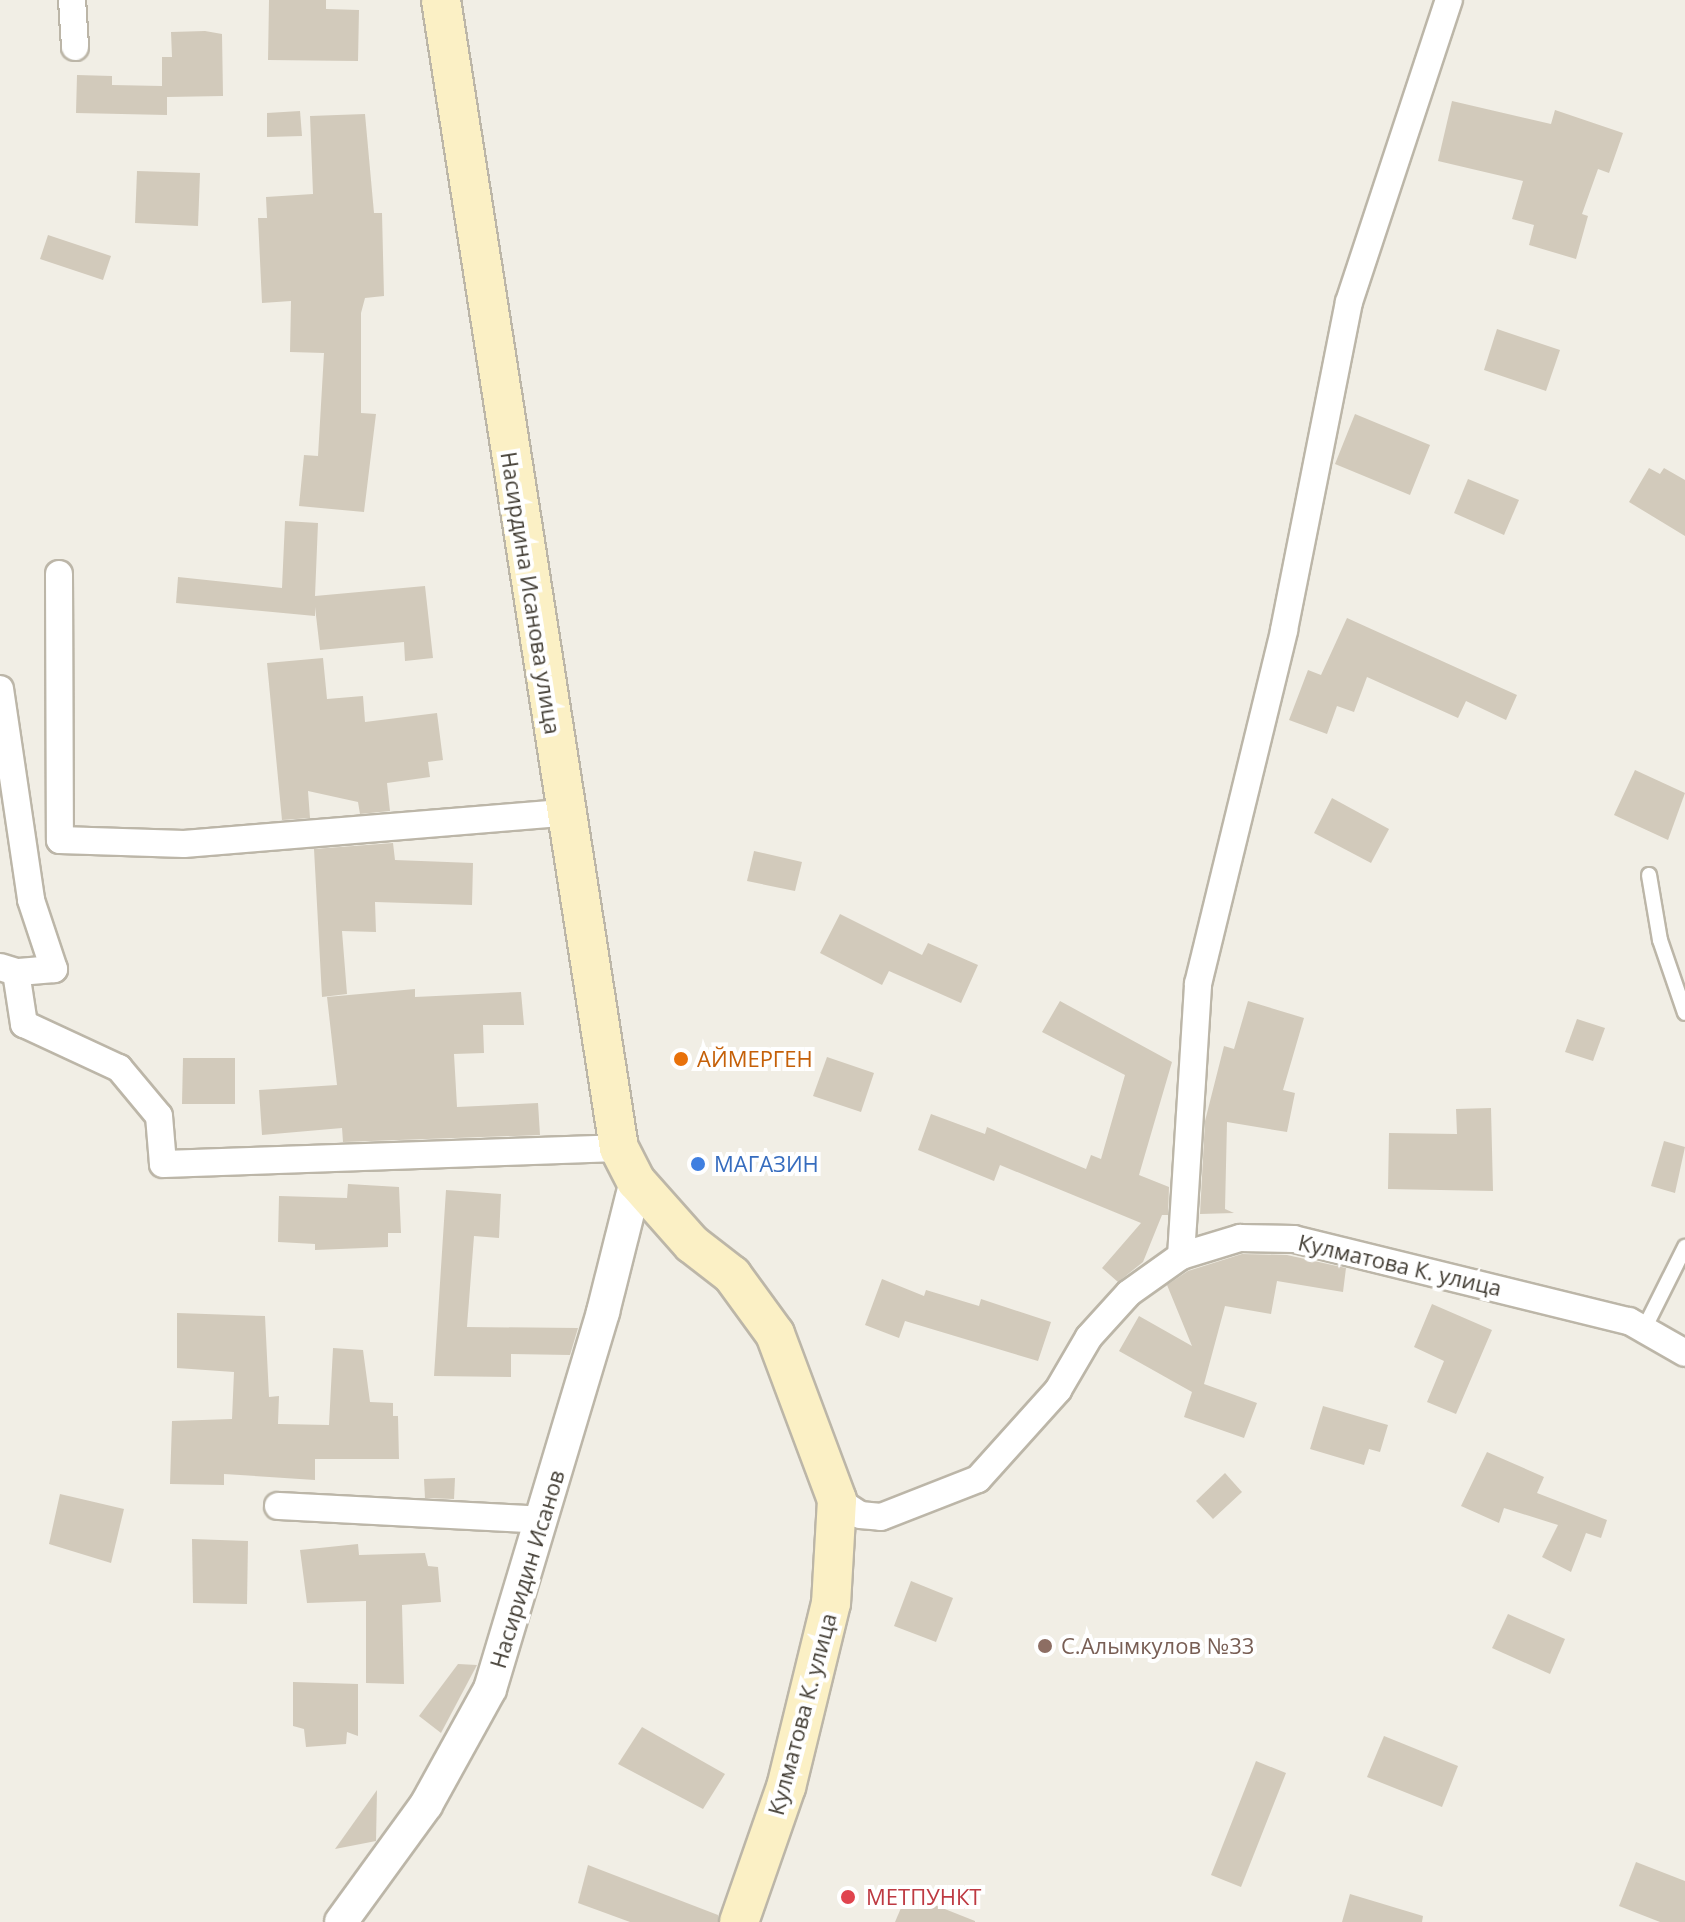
<!DOCTYPE html>
<meta charset="utf-8">
<style>
body{margin:0}
#map{position:relative;width:1685px;height:1922px;overflow:hidden;background:#f1eee5;font-family:"Open Sans",sans-serif}
div>[style]{position:absolute}
.building>*{inset:0;background:#d2cabb}
.roads{filter:drop-shadow(2px 0 #bcb6a8) drop-shadow(-2px 0 #bcb6a8) drop-shadow(0 2px #bcb6a8) drop-shadow(0 -2px #bcb6a8)}
.service>*{height:14px;margin:-7px;padding:0 7px;transform-origin:7px;border-radius:7px;background:#fff}
.minor>*{height:26px;margin:-13px;padding:0 13px;transform-origin:13px;border-radius:13px;background:#fff}
.tertiary>*{height:32px;margin:-16px;padding:0 16px;transform-origin:16px;border-radius:16px;background:#fff}
.secondary>*{height:38px;margin:-19px;padding:0 19px;transform-origin:19px;border-radius:19px;background:#fbf0c5}
.dots>*{width:22px;height:22px;translate:-50% -50%;box-sizing:border-box;border:4px solid #fff;border-radius:50%}
span{translate:-50% -50%;white-space:nowrap;text-align:center;line-height:1.15;-webkit-text-stroke:8px #fff;paint-order:stroke}
.street-label{font-size:22px;color:#433e35}
.food-label{font-size:22px;color:#c56008}
.left{translate:0 -50%;text-align:left}
.shop-label{font-size:22px;color:#366cbe}
.education-label{font-size:22px;color:#785e54}
.health-label{font-size:22px;color:#be3a42}
</style>
<div id="map">
<div class="building">
<i style="clip-path:polygon(269px 0,326px 0,326px 9px,359px 10px,358px 61px,268px 60px)"></i>
<i style="clip-path:polygon(205px 31px,222px 34px,223px 96px,167px 97px,167px 115px,76px 113px,77px 75px,112px 76px,112px 85px,162px 86px,162px 57px,172px 57px,171px 32px)"></i>
<i style="clip-path:polygon(1452px 101px,1551px 124px,1555px 110px,1623px 133px,1609px 173px,1598px 169px,1582px 214px,1588px 216px,1576px 259px,1529px 245px,1534px 225px,1512px 219px,1523px 181px,1438px 161px)"></i>
<i style="clip-path:polygon(300px 111px,302px 136px,267px 137px,267px 113px)"></i>
<i style="clip-path:polygon(365px 114px,374px 213px,382px 213px,384px 296px,365px 298px,361px 313px,361px 413px,376px 414px,364px 512px,299px 506px,304px 455px,318px 456px,324px 353px,290px 352px,291px 301px,262px 303px,258px 218px,267px 218px,266px 197px,313px 194px,310px 116px)"></i>
<i style="clip-path:polygon(137px 171px,200px 173px,198px 226px,135px 223px)"></i>
<i style="clip-path:polygon(48px 235px,111px 256px,103px 280px,40px 259px)"></i>
<i style="clip-path:polygon(1497px 329px,1560px 350px,1546px 391px,1484px 370px)"></i>
<i style="clip-path:polygon(1355px 414px,1430px 445px,1410px 495px,1335px 464px)"></i>
<i style="clip-path:polygon(1649px 468px,1660px 474px,1664px 468px,1685px 480px,1685px 536px,1629px 502px)"></i>
<i style="clip-path:polygon(1468px 479px,1519px 500px,1504px 535px,1454px 513px)"></i>
<i style="clip-path:polygon(285px 521px,318px 523px,315px 596px,425px 586px,433px 658px,405px 661px,404px 642px,320px 650px,315px 607px,315px 616px,176px 603px,178px 577px,282px 588px)"></i>
<i style="clip-path:polygon(1347px 618px,1517px 695px,1506px 720px,1466px 701px,1458px 718px,1367px 677px,1354px 712px,1337px 706px,1327px 734px,1289px 720px,1308px 670px,1321px 675px)"></i>
<i style="clip-path:polygon(323px 658px,327px 699px,363px 696px,365px 722px,437px 713px,443px 760px,428px 762px,430px 777px,387px 783px,390px 811px,360px 814px,358px 802px,308px 791px,310px 818px,282px 820px,267px 663px)"></i>
<i style="clip-path:polygon(1635px 770px,1685px 793px,1668px 840px,1614px 815px)"></i>
<i style="clip-path:polygon(1332px 798px,1389px 829px,1371px 863px,1314px 833px)"></i>
<i style="clip-path:polygon(393px 843px,395px 860px,473px 863px,472px 905px,375px 902px,376px 932px,342px 931px,347px 994px,322px 997px,314px 849px)"></i>
<i style="clip-path:polygon(754px 851px,802px 862px,795px 891px,747px 881px)"></i>
<i style="clip-path:polygon(840px 914px,922px 955px,928px 943px,978px 965px,961px 1003px,889px 971px,882px 985px,820px 953px)"></i>
<i style="clip-path:polygon(415px 989px,415px 997px,521px 992px,524px 1025px,483px 1025px,484px 1053px,454px 1054px,457px 1107px,538px 1103px,540px 1135px,343px 1142px,342px 1128px,262px 1135px,259px 1090px,337px 1085px,327px 997px)"></i>
<i style="clip-path:polygon(1060px 1001px,1172px 1062px,1139px 1175px,1169px 1187px,1168px 1215px,1162px 1215px,1143px 1262px,1118px 1282px,1102px 1268px,1141px 1223px,1000px 1165px,994px 1181px,918px 1150px,931px 1114px,985px 1134px,987px 1127px,1086px 1169px,1091px 1155px,1101px 1159px,1125px 1075px,1042px 1032px)"></i>
<i style="clip-path:polygon(1248px 1001px,1304px 1018px,1283px 1090px,1295px 1093px,1287px 1132px,1227px 1122px,1225px 1209px,1234px 1213px,1200px 1214px,1205px 1121px,1224px 1046px,1234px 1049px)"></i>
<i style="clip-path:polygon(1577px 1019px,1605px 1028px,1593px 1061px,1565px 1052px)"></i>
<i style="clip-path:polygon(827px 1057px,874px 1073px,861px 1112px,813px 1096px)"></i>
<i style="clip-path:polygon(183px 1058px,235px 1058px,235px 1104px,182px 1104px)"></i>
<i style="clip-path:polygon(1491px 1108px,1493px 1191px,1388px 1189px,1389px 1133px,1457px 1134px,1456px 1109px)"></i>
<i style="clip-path:polygon(1664px 1141px,1685px 1147px,1675px 1193px,1651px 1186px)"></i>
<i style="clip-path:polygon(348px 1184px,399px 1187px,401px 1233px,388px 1233px,388px 1247px,315px 1250px,315px 1244px,278px 1242px,279px 1196px,347px 1198px)"></i>
<i style="clip-path:polygon(446px 1190px,501px 1194px,499px 1238px,474px 1236px,467px 1327px,578px 1328px,570px 1355px,511px 1354px,511px 1377px,434px 1376px)"></i>
<i style="clip-path:polygon(1242px 1254px,1287px 1255px,1346px 1268px,1343px 1292px,1277px 1281px,1271px 1314px,1225px 1306px,1204px 1384px,1257px 1403px,1244px 1438px,1184px 1417px,1192px 1392px,1119px 1351px,1139px 1316px,1192px 1346px,1167px 1285px,1188px 1271px)"></i>
<i style="clip-path:polygon(882px 1279px,924px 1296px,926px 1290px,979px 1306px,981px 1299px,1051px 1322px,1038px 1361px,905px 1321px,899px 1338px,865px 1325px)"></i>
<i style="clip-path:polygon(1432px 1304px,1492px 1330px,1456px 1414px,1427px 1402px,1444px 1361px,1414px 1347px)"></i>
<i style="clip-path:polygon(177px 1313px,265px 1316px,269px 1397px,279px 1396px,278px 1424px,329px 1425px,333px 1348px,363px 1350px,370px 1402px,393px 1403px,393px 1416px,398px 1416px,399px 1459px,315px 1459px,315px 1480px,224px 1474px,224px 1485px,170px 1484px,172px 1421px,232px 1419px,234px 1372px,177px 1368px)"></i>
<i style="clip-path:polygon(1323px 1406px,1388px 1425px,1380px 1452px,1369px 1449px,1364px 1465px,1310px 1449px)"></i>
<i style="clip-path:polygon(1487px 1452px,1544px 1477px,1537px 1493px,1607px 1520px,1601px 1538px,1586px 1533px,1571px 1572px,1542px 1557px,1558px 1525px,1504px 1508px,1499px 1523px,1461px 1506px)"></i>
<i style="clip-path:polygon(1225px 1473px,1242px 1492px,1213px 1519px,1196px 1501px)"></i>
<i style="clip-path:polygon(455px 1478px,454px 1499px,425px 1498px,424px 1479px)"></i>
<i style="clip-path:polygon(60px 1494px,124px 1509px,111px 1563px,49px 1544px)"></i>
<i style="clip-path:polygon(192px 1539px,248px 1541px,247px 1604px,193px 1603px)"></i>
<i style="clip-path:polygon(358px 1544px,359px 1555px,425px 1553px,428px 1566px,438px 1567px,441px 1602px,402px 1605px,404px 1684px,366px 1683px,366px 1601px,307px 1603px,300px 1550px)"></i>
<i style="clip-path:polygon(911px 1581px,953px 1598px,936px 1642px,894px 1626px)"></i>
<i style="clip-path:polygon(1508px 1614px,1565px 1639px,1550px 1674px,1492px 1648px)"></i>
<i style="clip-path:polygon(458px 1664px,477px 1665px,441px 1733px,419px 1716px)"></i>
<i style="clip-path:polygon(293px 1682px,358px 1684px,358px 1736px,347px 1732px,346px 1744px,306px 1747px,304px 1729px,293px 1726px)"></i>
<i style="clip-path:polygon(642px 1727px,725px 1774px,703px 1809px,618px 1764px)"></i>
<i style="clip-path:polygon(1384px 1736px,1458px 1766px,1442px 1807px,1367px 1777px)"></i>
<i style="clip-path:polygon(1256px 1761px,1286px 1773px,1241px 1887px,1211px 1875px)"></i>
<i style="clip-path:polygon(377px 1790px,376px 1841px,335px 1849px)"></i>
<i style="clip-path:polygon(1636px 1862px,1685px 1881px,1685px 1922px,1660px 1922px,1619px 1906px)"></i>
<i style="clip-path:polygon(588px 1865px,718px 1915px,718px 1922px,630px 1922px,578px 1903px)"></i>
<i style="clip-path:polygon(907px 1894px,975px 1921px,975px 1922px,895px 1922px)"></i>
<i style="clip-path:polygon(1350px 1894px,1423px 1916px,1422px 1922px,1342px 1922px)"></i>
</div>
<div class="roads">
<div class="service">
<i style="left:1649px;top:875px;width:66px;rotate:80.4deg"></i>
<i style="left:1660px;top:940px;width:77px;rotate:71.1deg"></i>
<i style="left:1644px;top:1329px;width:92px;rotate:-63.4deg"></i>
</div>
<div class="minor">
<i style="left:72px;top:0;width:47px;rotate:86.3deg"></i>
<i style="left:59px;top:574px;width:266px;rotate:89.8deg"></i>
<i style="left:60px;top:840px;width:124px;rotate:1.8deg"></i>
<i style="left:184px;top:844px;width:382px;rotate:-4.7deg"></i>
<i style="left:0;top:689px;width:213px;rotate:81.6deg"></i>
<i style="left:31px;top:900px;width:73px;rotate:71.6deg"></i>
<i style="left:54px;top:969px;width:38px;rotate:175deg"></i>
<i style="left:0;top:967px;width:17px;rotate:17deg"></i>
<i style="left:16px;top:972px;width:53px;rotate:81.3deg"></i>
<i style="left:24px;top:1024px;width:105px;rotate:24.9deg"></i>
<i style="left:119px;top:1068px;width:62px;rotate:50.2deg"></i>
<i style="left:159px;top:1116px;width:48px;rotate:85.2deg"></i>
<i style="left:163px;top:1164px;width:456px;rotate:-2deg"></i>
<i style="left:1181px;top:1256px;width:273px;rotate:-86.4deg"></i>
<i style="left:1198px;top:984px;width:364px;rotate:-76.3deg"></i>
<i style="left:1284px;top:630px;width:334px;rotate:-78.8deg"></i>
<i style="left:1349px;top:302px;width:318px;rotate:-71.7deg"></i>
<i style="left:837px;top:1500px;width:27px;rotate:33deg"></i>
<i style="left:860px;top:1515px;width:21px;rotate:5deg"></i>
<i style="left:881px;top:1517px;width:104px;rotate:-21.4deg"></i>
<i style="left:978px;top:1479px;width:120px;rotate:-48deg"></i>
<i style="left:1058px;top:1390px;width:61px;rotate:-59.7deg"></i>
<i style="left:1089px;top:1337px;width:59px;rotate:-47.7deg"></i>
<i style="left:1129px;top:1293px;width:64px;rotate:-35.4deg"></i>
<i style="left:1181px;top:1256px;width:62px;rotate:-17deg"></i>
<i style="left:1240px;top:1238px;width:54px;rotate:1.1deg"></i>
<i style="left:1294px;top:1239px;width:345px;rotate:13.8deg"></i>
<i style="left:1629px;top:1321px;width:64px;rotate:29.7deg"></i>
<i style="left:278px;top:1506px;width:265px;rotate:3deg"></i>
</div>
<div class="tertiary">
<i style="left:341px;top:1922px;width:145px;rotate:-54deg"></i>
<i style="left:426px;top:1805px;width:132px;rotate:-61.1deg"></i>
<i style="left:490px;top:1689px;width:394px;rotate:-73.3deg"></i>
<i style="left:603px;top:1312px;width:135px;rotate:-75.9deg"></i>
</div>
<div class="secondary">
<i style="left:441px;top:0;width:1162px;rotate:81.19deg"></i>
<i style="left:619px;top:1148px;width:37px;rotate:63deg"></i>
<i style="left:636px;top:1181px;width:84px;rotate:48.4deg"></i>
<i style="left:692px;top:1244px;width:51px;rotate:37.8deg"></i>
<i style="left:732px;top:1275px;width:73px;rotate:53.9deg"></i>
<i style="left:775px;top:1334px;width:177px;rotate:69.5deg"></i>
<i style="left:837px;top:1500px;width:103px;rotate:93.3deg"></i>
<i style="left:831px;top:1603px;width:189px;rotate:103.7deg"></i>
<i style="left:786px;top:1787px;width:143px;rotate:109.2deg"></i>
</div>
</div>
<div class="dots">
<i style="left:681px;top:1059px;background:#e8710a"></i>
<i style="left:698px;top:1164px;background:#3f7fe0"></i>
<i style="left:1045px;top:1646px;background:#8d6e63"></i>
<i style="left:848px;top:1897px;background:#e0444e"></i>
</div>
<div class="street-label">
<span style="left:531px;top:593px;rotate:81deg">Насирдина Исанова улица</span>
<span style="left:1400px;top:1265px;rotate:13deg">Кулматова К. улица</span>
<span style="left:527px;top:1569px;rotate:-73deg">Насиридин Исанов</span>
<span style="left:802px;top:1714px;rotate:-75deg">Кулматова К. улица</span>
</div>
<div class="food-label">
<span class="left" style="left:697px;top:1059px">АЙМЕРГЕН</span>
</div>
<div class="shop-label">
<span class="left" style="left:714px;top:1164px">МАГАЗИН</span>
</div>
<div class="education-label">
<span class="left" style="left:1061px;top:1646px">С.Алымкулов №33</span>
</div>
<div class="health-label">
<span class="left" style="left:866px;top:1897px">МЕТПУНКТ</span>
</div>
</div>
